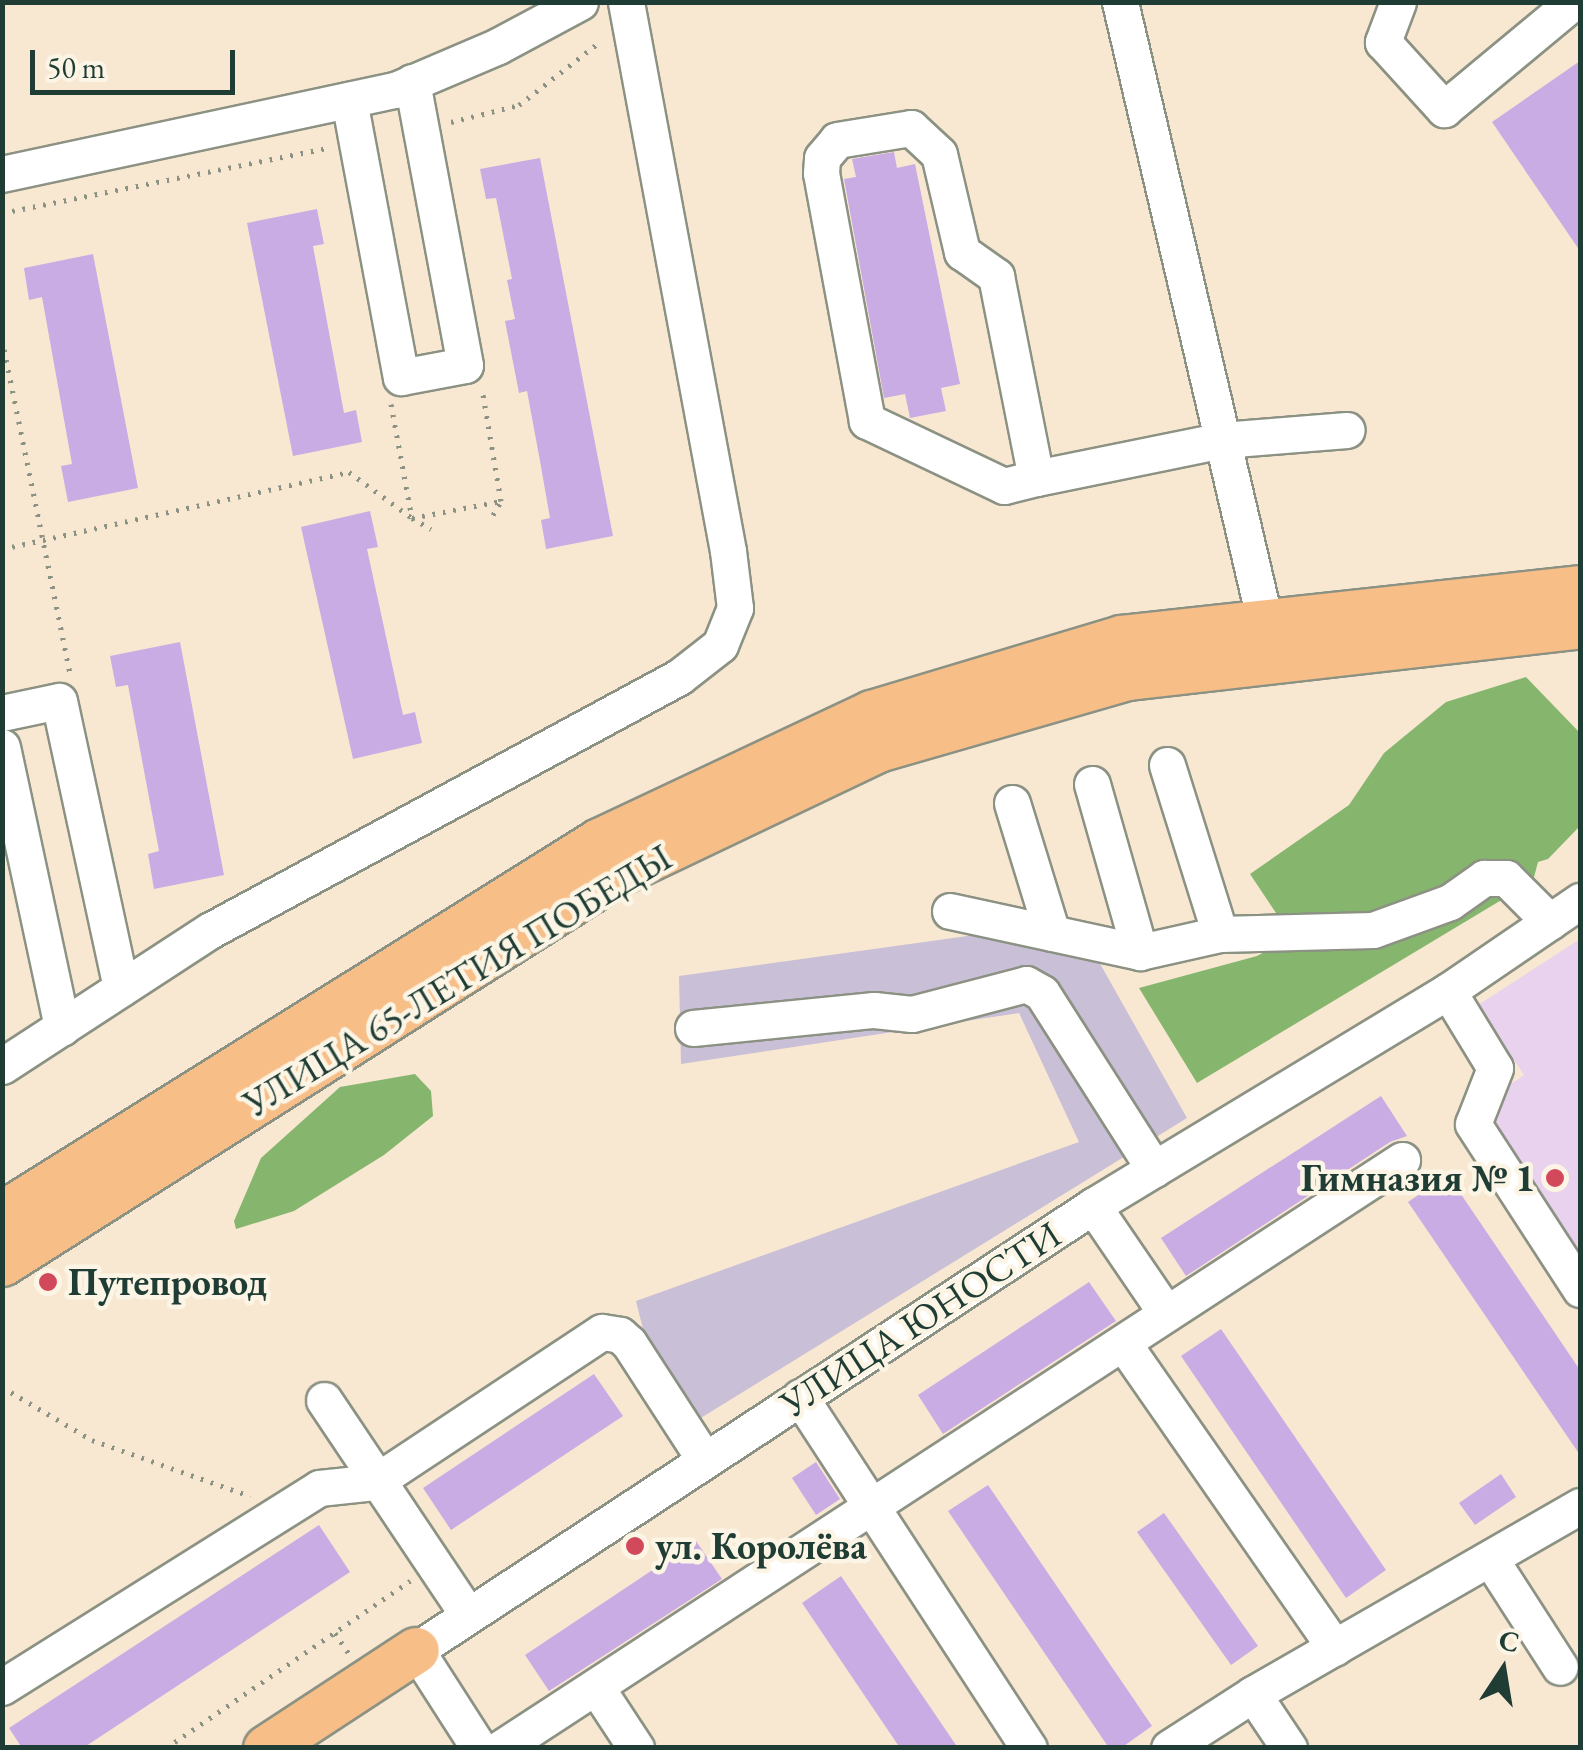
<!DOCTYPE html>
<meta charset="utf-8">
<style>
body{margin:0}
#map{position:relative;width:1583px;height:1750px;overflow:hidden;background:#f8e8d2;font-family:"EB Garamond",serif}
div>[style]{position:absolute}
.built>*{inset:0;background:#e8d2ee}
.industrial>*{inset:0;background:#c9bfd7}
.forest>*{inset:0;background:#86b66e}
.building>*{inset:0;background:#c9ace4}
.path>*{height:5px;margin-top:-2.5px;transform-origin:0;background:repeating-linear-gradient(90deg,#8c9283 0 2.5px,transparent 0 10.5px)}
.roads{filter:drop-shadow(2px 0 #8c9283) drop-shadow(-2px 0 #8c9283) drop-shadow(0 2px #8c9283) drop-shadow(0 -2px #8c9283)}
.minor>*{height:35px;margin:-17.5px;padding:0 17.5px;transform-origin:17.5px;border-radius:17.5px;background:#fff}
.major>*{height:45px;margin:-22.5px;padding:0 22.5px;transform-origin:22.5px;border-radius:22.5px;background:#f7be88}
.dots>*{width:28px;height:28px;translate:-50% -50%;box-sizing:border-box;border:5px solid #fcf5e5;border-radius:50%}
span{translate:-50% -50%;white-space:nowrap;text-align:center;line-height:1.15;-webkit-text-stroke:9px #fcf5e5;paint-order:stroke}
.street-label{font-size:38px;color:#1f3d34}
.poi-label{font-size:38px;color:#1f3d34;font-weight:700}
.right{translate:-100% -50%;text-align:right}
.left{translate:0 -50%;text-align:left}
.frame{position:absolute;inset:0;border:5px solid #1f3d34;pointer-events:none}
.north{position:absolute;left:1453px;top:1620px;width:100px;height:100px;-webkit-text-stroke:8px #fcf5e5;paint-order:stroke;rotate:12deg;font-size:28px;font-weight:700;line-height:40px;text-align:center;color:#1f3d34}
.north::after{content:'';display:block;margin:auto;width:35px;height:45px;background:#1f3d34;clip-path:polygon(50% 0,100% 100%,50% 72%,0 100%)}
.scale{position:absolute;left:30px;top:50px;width:205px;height:45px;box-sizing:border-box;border:5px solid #1f3d34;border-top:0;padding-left:12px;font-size:30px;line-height:35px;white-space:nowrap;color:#1f3d34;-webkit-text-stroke:8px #fcf5e5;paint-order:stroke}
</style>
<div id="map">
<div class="built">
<i style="clip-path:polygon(1580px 939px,1580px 1311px,1569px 1293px,1577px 1251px,1481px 1104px,1524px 1075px,1478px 1005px)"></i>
</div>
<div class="industrial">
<i style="clip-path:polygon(1076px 921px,1187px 1118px,670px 1437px,636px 1301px,1079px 1142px,1019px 1013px,681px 1064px,679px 976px)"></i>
</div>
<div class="forest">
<i style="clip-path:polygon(1526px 677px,1580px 733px,1580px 826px,1548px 859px,1538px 862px,1533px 881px,1197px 1083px,1139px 988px,1257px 956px,1292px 937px,1250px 874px,1349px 805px,1384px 753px,1446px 702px)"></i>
<i style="clip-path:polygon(415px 1074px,431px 1091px,433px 1116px,384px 1155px,294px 1211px,236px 1229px,234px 1221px,261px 1158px,340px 1087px)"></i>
</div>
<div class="building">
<i style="clip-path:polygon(1580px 61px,1580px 251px,1492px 122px)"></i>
<i style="clip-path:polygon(894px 152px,897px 168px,915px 164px,960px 384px,941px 388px,946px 411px,910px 418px,905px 394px,884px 398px,844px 179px,856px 177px,852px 159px)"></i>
<i style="clip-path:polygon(540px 158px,613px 536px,546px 549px,541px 520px,550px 518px,540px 461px,527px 391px,519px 393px,505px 321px,515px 319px,507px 280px,512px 279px,496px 198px,486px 199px,480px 169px)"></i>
<i style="clip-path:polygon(317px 209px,324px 244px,313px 246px,344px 413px,356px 410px,362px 442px,293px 456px,247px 223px)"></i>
<i style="clip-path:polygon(93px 254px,138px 488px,68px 502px,61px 466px,72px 464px,42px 297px,29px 300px,24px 268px)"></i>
<i style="clip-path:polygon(370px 511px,378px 547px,367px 549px,403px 715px,415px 712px,422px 743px,353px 759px,301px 527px)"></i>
<i style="clip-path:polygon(180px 642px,224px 875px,154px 889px,148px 854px,159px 851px,128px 685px,116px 687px,110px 656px)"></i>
<i style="clip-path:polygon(1381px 1096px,1407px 1136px,1390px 1142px,1186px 1276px,1161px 1238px)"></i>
<i style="clip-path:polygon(1448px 1175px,1580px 1370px,1580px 1455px,1408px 1202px)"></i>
<i style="clip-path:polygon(1089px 1282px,1116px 1321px,943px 1434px,918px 1395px)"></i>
<i style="clip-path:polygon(1221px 1329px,1386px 1570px,1346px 1598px,1181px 1356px)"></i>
<i style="clip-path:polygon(594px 1374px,623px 1416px,451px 1530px,423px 1488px)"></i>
<i style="clip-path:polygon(816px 1462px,840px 1499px,816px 1515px,792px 1478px)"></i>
<i style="clip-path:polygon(1501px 1474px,1516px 1497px,1475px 1525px,1459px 1503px)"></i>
<i style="clip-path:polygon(988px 1485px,1152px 1726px,1121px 1748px,1109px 1748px,948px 1511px)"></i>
<i style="clip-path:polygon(1164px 1513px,1258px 1646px,1231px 1665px,1137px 1532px)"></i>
<i style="clip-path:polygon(319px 1525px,350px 1572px,83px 1748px,22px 1748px,9px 1728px)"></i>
<i style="clip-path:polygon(696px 1541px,722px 1579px,549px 1691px,525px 1655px)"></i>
<i style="clip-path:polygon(841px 1576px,958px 1748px,900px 1748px,802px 1603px)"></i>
</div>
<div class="path">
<i style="left:451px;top:122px;width:70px;rotate:-14deg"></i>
<i style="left:519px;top:105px;width:104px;rotate:-38deg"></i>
<i style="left:2px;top:213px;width:332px;rotate:-11.3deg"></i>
<i style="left:2px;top:339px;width:340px;rotate:78.5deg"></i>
<i style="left:391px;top:404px;width:116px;rotate:79.6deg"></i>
<i style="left:412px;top:518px;width:22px;rotate:30deg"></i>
<i style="left:493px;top:515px;width:16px;rotate:-60deg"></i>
<i style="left:2px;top:549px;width:355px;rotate:-12.5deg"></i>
<i style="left:349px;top:472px;width:78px;rotate:36.1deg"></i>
<i style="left:412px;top:518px;width:91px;rotate:-10.8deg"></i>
<i style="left:501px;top:501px;width:114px;rotate:-99.6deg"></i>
<i style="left:2px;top:1387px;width:104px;rotate:30.5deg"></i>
<i style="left:92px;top:1440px;width:168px;rotate:19.5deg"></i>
<i style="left:335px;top:1633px;width:27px;rotate:56deg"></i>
<i style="left:166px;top:1748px;width:296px;rotate:-34.4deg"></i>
</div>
<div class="roads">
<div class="minor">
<i style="left:1120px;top:2px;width:637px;rotate:76.84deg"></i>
<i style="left:1398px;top:2px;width:43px;rotate:110.6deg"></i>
<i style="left:1383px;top:42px;width:91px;rotate:47.7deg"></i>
<i style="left:1444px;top:109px;width:168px;rotate:-39.7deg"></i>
<i style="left:349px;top:100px;width:282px;rotate:79.4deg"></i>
<i style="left:401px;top:377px;width:65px;rotate:-10.6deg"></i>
<i style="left:465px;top:365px;width:288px;rotate:-100.6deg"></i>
<i style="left:2px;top:174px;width:402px;rotate:-12.1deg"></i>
<i style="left:395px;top:90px;width:112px;rotate:-23.1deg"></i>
<i style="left:498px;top:46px;width:93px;rotate:-28.2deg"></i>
<i style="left:1036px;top:478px;width:33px;rotate:166deg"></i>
<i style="left:1004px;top:486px;width:152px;rotate:-154.6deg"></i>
<i style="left:867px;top:421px;width:252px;rotate:-100.5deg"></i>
<i style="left:821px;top:173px;width:15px;rotate:-86deg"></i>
<i style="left:822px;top:158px;width:23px;rotate:-50deg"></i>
<i style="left:837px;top:140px;width:75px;rotate:-9.2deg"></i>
<i style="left:911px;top:128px;width:38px;rotate:43deg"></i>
<i style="left:939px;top:154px;width:101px;rotate:76.8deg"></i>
<i style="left:962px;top:252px;width:42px;rotate:35.2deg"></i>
<i style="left:996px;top:276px;width:206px;rotate:78.8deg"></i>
<i style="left:1036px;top:478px;width:190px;rotate:-11.5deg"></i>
<i style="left:1222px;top:440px;width:125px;rotate:-4.6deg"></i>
<i style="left:2px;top:713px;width:58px;rotate:-11.9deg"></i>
<i style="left:59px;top:701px;width:294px;rotate:77.8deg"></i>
<i style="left:2px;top:747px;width:287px;rotate:77.9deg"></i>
<i style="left:1167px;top:765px;width:177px;rotate:72.6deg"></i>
<i style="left:1220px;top:934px;width:153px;rotate:-1.5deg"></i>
<i style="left:1373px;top:930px;width:82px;rotate:-20deg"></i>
<i style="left:1450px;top:902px;width:42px;rotate:-35.2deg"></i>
<i style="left:1484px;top:878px;width:22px"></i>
<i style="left:1506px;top:878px;width:62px;rotate:45deg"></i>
<i style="left:1092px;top:784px;width:175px;rotate:74.1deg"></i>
<i style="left:1140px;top:952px;width:82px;rotate:-12.7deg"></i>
<i style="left:1012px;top:803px;width:136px;rotate:72.9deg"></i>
<i style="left:950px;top:911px;width:194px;rotate:12.2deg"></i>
<i style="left:1448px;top:991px;width:90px;rotate:58.6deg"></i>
<i style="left:1495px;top:1068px;width:60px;rotate:111.4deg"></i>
<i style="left:1473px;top:1124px;width:197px;rotate:57deg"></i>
<i style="left:693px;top:1028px;width:182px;rotate:-5.7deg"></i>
<i style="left:874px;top:1010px;width:38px;rotate:6deg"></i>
<i style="left:912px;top:1014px;width:118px;rotate:-14.7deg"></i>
<i style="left:1026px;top:984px;width:18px;rotate:29deg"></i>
<i style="left:1042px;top:993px;width:209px;rotate:57.5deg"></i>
<i style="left:2px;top:1066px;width:249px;rotate:-33.1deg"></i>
<i style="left:211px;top:930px;width:532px;rotate:-28.4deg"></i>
<i style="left:679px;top:677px;width:52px;rotate:-38deg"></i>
<i style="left:720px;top:645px;width:40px;rotate:-68deg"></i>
<i style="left:735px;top:608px;width:57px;rotate:-97deg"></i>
<i style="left:728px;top:551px;width:558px;rotate:-100.53deg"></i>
<i style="left:1093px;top:1206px;width:130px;rotate:55.7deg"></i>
<i style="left:1123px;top:1343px;width:371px;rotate:55.2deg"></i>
<i style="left:800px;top:1397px;width:419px;rotate:56.9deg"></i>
<i style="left:324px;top:1400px;width:257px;rotate:56.2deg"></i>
<i style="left:1491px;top:1560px;width:127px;rotate:57.2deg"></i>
<i style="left:2px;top:1687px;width:374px;rotate:-32.1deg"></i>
<i style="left:319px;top:1488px;width:56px;rotate:-6.1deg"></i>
<i style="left:375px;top:1482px;width:272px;rotate:-33.5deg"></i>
<i style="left:602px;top:1332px;width:18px;rotate:9deg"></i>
<i style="left:620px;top:1335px;width:12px;rotate:42deg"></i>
<i style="left:629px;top:1343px;width:138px;rotate:57.1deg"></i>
<i style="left:596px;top:1687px;width:73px;rotate:56.7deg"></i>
<i style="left:1253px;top:1694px;width:65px;rotate:56.3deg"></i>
<i style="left:479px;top:1748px;width:117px;rotate:-122.7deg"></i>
<i style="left:416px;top:1650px;width:810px;rotate:-33.26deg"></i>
<i style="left:1093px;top:1206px;width:415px;rotate:-31.2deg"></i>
<i style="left:1448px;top:991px;width:160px;rotate:-34.3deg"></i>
<i style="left:501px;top:1748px;width:1076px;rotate:-33.13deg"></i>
<i style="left:1169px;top:1748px;width:100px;rotate:-32.7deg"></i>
<i style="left:1253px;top:1694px;width:377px;rotate:-29.9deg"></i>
</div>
<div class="major">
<i style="left:2px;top:1214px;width:704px;rotate:-32deg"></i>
<i style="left:599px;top:841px;width:301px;rotate:-25.2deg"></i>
<i style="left:871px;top:713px;width:261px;rotate:-16.7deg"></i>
<i style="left:1121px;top:638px;width:462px;rotate:-6.2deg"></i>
<i style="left:2px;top:1263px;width:727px;rotate:-32.36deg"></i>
<i style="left:616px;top:874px;width:290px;rotate:-25.5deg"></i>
<i style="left:878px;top:749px;width:259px;rotate:-16.1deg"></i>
<i style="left:1127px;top:677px;width:456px;rotate:-6.5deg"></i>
<i style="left:266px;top:1748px;width:179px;rotate:-33.2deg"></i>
</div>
</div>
<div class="dots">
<i style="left:1555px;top:1178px;background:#d1495b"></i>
<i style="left:48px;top:1282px;background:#d1495b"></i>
<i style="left:635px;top:1546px;background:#d1495b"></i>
</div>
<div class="street-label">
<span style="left:457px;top:980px;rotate:-31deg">УЛИЦА 65-ЛЕТИЯ ПОБЕДЫ</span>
<span style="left:920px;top:1319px;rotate:-33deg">УЛИЦА ЮНОСТИ</span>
</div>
<div class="poi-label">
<span class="right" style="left:1535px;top:1178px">Гимназия № 1</span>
<span class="left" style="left:68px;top:1282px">Путепровод</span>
<span class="left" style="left:655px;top:1546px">ул. Королёва</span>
</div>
<div class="frame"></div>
<div class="north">С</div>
<div class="scale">50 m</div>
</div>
